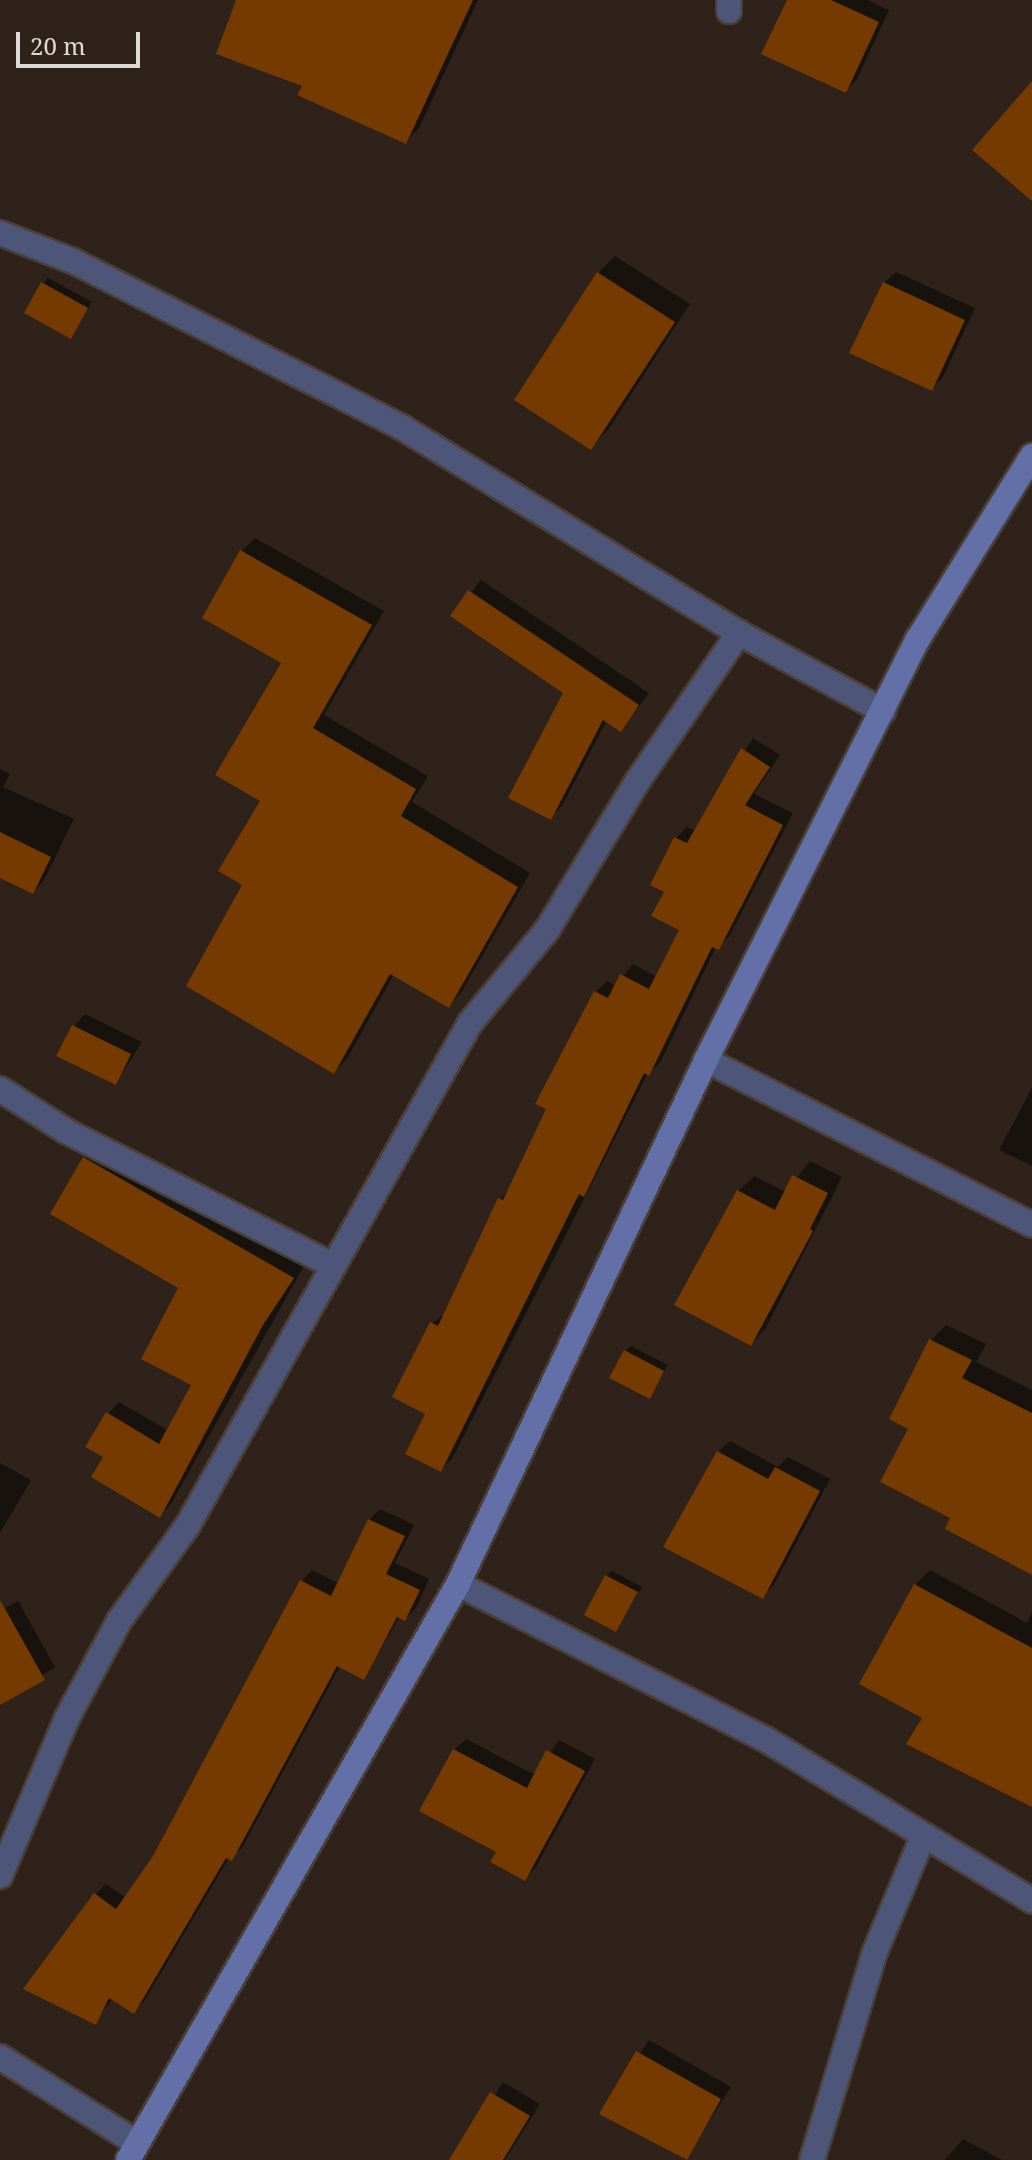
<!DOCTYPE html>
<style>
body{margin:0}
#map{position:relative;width:1032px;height:2160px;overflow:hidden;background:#2e221a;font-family:"Noto Serif",serif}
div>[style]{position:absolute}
.shadow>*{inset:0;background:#0007}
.building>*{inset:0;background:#753a00}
.roads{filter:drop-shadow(2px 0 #4a3f38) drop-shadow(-2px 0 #4a3f38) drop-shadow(0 2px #4a3f38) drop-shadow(0 -2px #4a3f38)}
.street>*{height:24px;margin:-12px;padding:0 12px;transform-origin:12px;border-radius:12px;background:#4d5678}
.secondary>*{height:24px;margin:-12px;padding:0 12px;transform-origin:12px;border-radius:12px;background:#6370a7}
span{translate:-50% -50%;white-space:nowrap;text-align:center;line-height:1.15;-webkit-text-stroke:6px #2e221a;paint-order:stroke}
.scale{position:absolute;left:16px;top:32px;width:124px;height:36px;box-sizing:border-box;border:4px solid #e0d8d3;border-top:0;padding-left:10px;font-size:24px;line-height:28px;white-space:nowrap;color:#e0d8d3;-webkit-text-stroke:6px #2e221a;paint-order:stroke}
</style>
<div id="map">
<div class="shadow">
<i style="clip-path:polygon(238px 0,478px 0,419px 128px,406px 141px,304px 84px)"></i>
<i style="clip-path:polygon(789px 0,867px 0,889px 10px,857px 79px,846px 90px)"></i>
<i style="clip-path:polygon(615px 256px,690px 304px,608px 430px,591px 447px,598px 273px)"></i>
<i style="clip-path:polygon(896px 272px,975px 308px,943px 377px,931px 389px,884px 283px)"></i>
<i style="clip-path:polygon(48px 278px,92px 302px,71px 336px,43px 283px)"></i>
<i style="clip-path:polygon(255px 538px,384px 611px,324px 715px,428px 776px,412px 802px,530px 873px,461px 993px,448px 1006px,394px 974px,347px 1059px,334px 1072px,245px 885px,284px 662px,242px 551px)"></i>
<i style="clip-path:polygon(481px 580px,649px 693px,621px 730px,607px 720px,562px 806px,550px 817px,565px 692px,453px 616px)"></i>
<i style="clip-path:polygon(753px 738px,780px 755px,754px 794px,793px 813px,729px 937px,716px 947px,660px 1063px,648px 1073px,452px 1459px,440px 1470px,428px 1413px,432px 1323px,446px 1313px,500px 1199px,511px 1188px,549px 1108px,537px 1103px,596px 992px,607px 981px,616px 986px,633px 964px,657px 977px,682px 930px,667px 891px,676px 838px,687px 827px,696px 831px)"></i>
<i style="clip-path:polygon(0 769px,10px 774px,3px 787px,74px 819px,44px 880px,33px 892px,0 876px)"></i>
<i style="clip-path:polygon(85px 1014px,142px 1042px,116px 1083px,74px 1026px)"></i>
<i style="clip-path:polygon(1032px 1088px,1032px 1166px,999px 1150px)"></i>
<i style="clip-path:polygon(96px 1147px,304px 1266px,171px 1504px,160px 1515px,106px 1457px,108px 1414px,119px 1402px,169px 1431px,194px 1384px,181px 1287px,84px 1158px)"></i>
<i style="clip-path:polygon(810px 1161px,842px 1177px,766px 1328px,751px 1344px,739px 1191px,754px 1176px,786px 1192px)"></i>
<i style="clip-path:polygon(946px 1325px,986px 1344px,976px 1362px,1032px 1390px,1032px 1570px,953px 1517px,910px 1428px,931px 1340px)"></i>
<i style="clip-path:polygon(631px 1346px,668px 1365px,649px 1397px,625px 1351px)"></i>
<i style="clip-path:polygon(730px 1441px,778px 1467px,788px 1457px,830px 1479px,774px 1585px,762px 1596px,718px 1452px)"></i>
<i style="clip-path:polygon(0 1463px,31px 1480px,0 1533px)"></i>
<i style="clip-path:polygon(380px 1509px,414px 1525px,395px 1563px,429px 1579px,416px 1608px,405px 1619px,400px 1616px,364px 1677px,340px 1666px,242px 1848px,229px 1858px,145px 2000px,134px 2011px,113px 1998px,95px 2022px,96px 1894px,106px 1884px,126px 1898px,155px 1857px,302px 1581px,312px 1570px,339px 1584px,369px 1520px)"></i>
<i style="clip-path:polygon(930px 1570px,1027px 1623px,1032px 1613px,1032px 1794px,915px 1585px)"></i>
<i style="clip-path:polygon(612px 1571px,642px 1587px,616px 1630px,607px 1576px)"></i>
<i style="clip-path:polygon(18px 1601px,55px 1667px,0 1703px,0 1611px)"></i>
<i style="clip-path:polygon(466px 1739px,535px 1775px,559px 1740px,595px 1759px,536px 1867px,524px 1879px,499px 1851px,454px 1750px)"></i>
<i style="clip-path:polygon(649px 2040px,731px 2087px,685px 2159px,602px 2113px)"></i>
<i style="clip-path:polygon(503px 2082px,540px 2104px,505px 2160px,454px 2160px)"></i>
<i style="clip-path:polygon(963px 2139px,1002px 2160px,945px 2160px)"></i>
</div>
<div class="building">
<i style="clip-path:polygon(236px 0,473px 0,406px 144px,297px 95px,302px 86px,216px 54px)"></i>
<i style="clip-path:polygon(787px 0,831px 0,879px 22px,846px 93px,761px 54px)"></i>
<i style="clip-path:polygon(1032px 81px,1032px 201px,972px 150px)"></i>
<i style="clip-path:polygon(597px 272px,675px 322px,591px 450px,514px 400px)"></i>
<i style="clip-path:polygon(41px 282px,88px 308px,71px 339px,24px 313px)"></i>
<i style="clip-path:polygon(883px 282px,965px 320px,932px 391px,849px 353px)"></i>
<i style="clip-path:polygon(240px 550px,372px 625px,313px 728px,416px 789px,401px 816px,518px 887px,449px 1008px,390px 974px,334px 1074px,186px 986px,242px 885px,218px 871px,260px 801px,215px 775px,281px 663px,202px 618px)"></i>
<i style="clip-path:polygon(468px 590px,639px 705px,621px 732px,603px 720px,551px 820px,508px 798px,563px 693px,450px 616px)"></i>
<i style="clip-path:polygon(741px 748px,770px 767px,745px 805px,783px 825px,719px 950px,712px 947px,649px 1076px,644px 1073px,584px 1197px,579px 1194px,441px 1472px,405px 1454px,425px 1414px,392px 1397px,430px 1322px,438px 1326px,498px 1198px,503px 1200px,546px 1109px,535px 1104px,594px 991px,608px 998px,620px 974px,649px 989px,679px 930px,651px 916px,664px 892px,650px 885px,674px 837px,687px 843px)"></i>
<i style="clip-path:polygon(0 832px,51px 857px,33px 894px,0 878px)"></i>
<i style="clip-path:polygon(72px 1025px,131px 1054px,116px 1085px,56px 1056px)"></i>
<i style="clip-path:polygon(83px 1157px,294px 1278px,263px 1325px,160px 1518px,91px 1477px,103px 1457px,85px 1447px,106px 1412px,159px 1444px,191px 1385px,141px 1359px,178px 1288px,50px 1214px)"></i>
<i style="clip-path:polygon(792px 1175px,828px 1193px,810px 1229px,813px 1231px,751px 1346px,674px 1305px,737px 1190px,775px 1210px)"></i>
<i style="clip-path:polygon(929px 1339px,972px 1360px,962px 1378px,1032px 1413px,1032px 1575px,945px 1529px,950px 1518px,880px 1482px,908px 1429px,889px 1419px)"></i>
<i style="clip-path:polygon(624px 1350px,664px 1371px,650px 1399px,609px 1378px)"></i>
<i style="clip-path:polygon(717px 1451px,768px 1479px,775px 1467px,820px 1491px,763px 1599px,663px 1547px)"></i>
<i style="clip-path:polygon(368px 1519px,405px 1536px,386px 1574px,420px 1590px,405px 1621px,397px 1617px,364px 1680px,337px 1666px,232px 1861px,226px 1858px,134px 2014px,109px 1998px,96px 2025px,23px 1989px,94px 1893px,116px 1909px,153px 1856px,300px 1580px,331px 1596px)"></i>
<i style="clip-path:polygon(605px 1575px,638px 1592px,616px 1632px,584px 1615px)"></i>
<i style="clip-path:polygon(914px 1584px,1032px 1648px,1032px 1807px,906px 1744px,922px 1718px,859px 1684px)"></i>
<i style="clip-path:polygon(0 1600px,45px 1680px,0 1705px)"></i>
<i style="clip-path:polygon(453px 1749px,527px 1788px,546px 1750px,585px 1771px,525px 1881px,490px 1862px,496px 1852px,419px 1811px)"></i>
<i style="clip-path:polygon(636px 2051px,721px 2099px,687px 2160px,599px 2114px)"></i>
<i style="clip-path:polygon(490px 2092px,530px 2116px,503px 2160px,449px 2160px)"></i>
</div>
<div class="roads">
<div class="street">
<i style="left:729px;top:11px;width:11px;rotate:-90deg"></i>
<i style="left:0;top:233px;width:78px;rotate:21deg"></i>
<i style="left:73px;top:261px;width:370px;rotate:26.8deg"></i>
<i style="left:403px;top:428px;width:394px;rotate:31.4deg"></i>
<i style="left:739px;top:633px;width:164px;rotate:28.4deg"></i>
<i style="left:706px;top:1060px;width:365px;rotate:26.8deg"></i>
<i style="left:0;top:1089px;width:78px;rotate:32.5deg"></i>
<i style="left:66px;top:1131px;width:299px;rotate:26.7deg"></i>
<i style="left:458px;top:1584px;width:344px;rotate:26.8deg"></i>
<i style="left:765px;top:1739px;width:312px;rotate:31.2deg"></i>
<i style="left:0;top:1876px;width:172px;rotate:-67deg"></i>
<i style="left:67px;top:1718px;width:110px;rotate:-61.8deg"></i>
<i style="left:119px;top:1621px;width:118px;rotate:-54.3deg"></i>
<i style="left:188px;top:1525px;width:576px;rotate:-60.67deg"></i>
<i style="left:470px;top:1023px;width:121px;rotate:-50.4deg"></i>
<i style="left:547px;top:930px;width:173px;rotate:-58.7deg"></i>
<i style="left:637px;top:782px;width:181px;rotate:-55.6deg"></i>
<i style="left:0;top:2057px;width:162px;rotate:32.1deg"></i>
<i style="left:812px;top:2160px;width:215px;rotate:-73.2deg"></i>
<i style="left:874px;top:1954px;width:125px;rotate:-67.3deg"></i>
</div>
<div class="secondary">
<i style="left:128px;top:2160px;width:664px;rotate:-60.19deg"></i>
<i style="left:458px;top:1584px;width:580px;rotate:-64.67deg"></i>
<i style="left:706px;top:1060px;width:471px;rotate:-63.3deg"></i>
<i style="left:918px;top:639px;width:216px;rotate:-58.1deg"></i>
</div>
</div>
<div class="scale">20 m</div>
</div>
